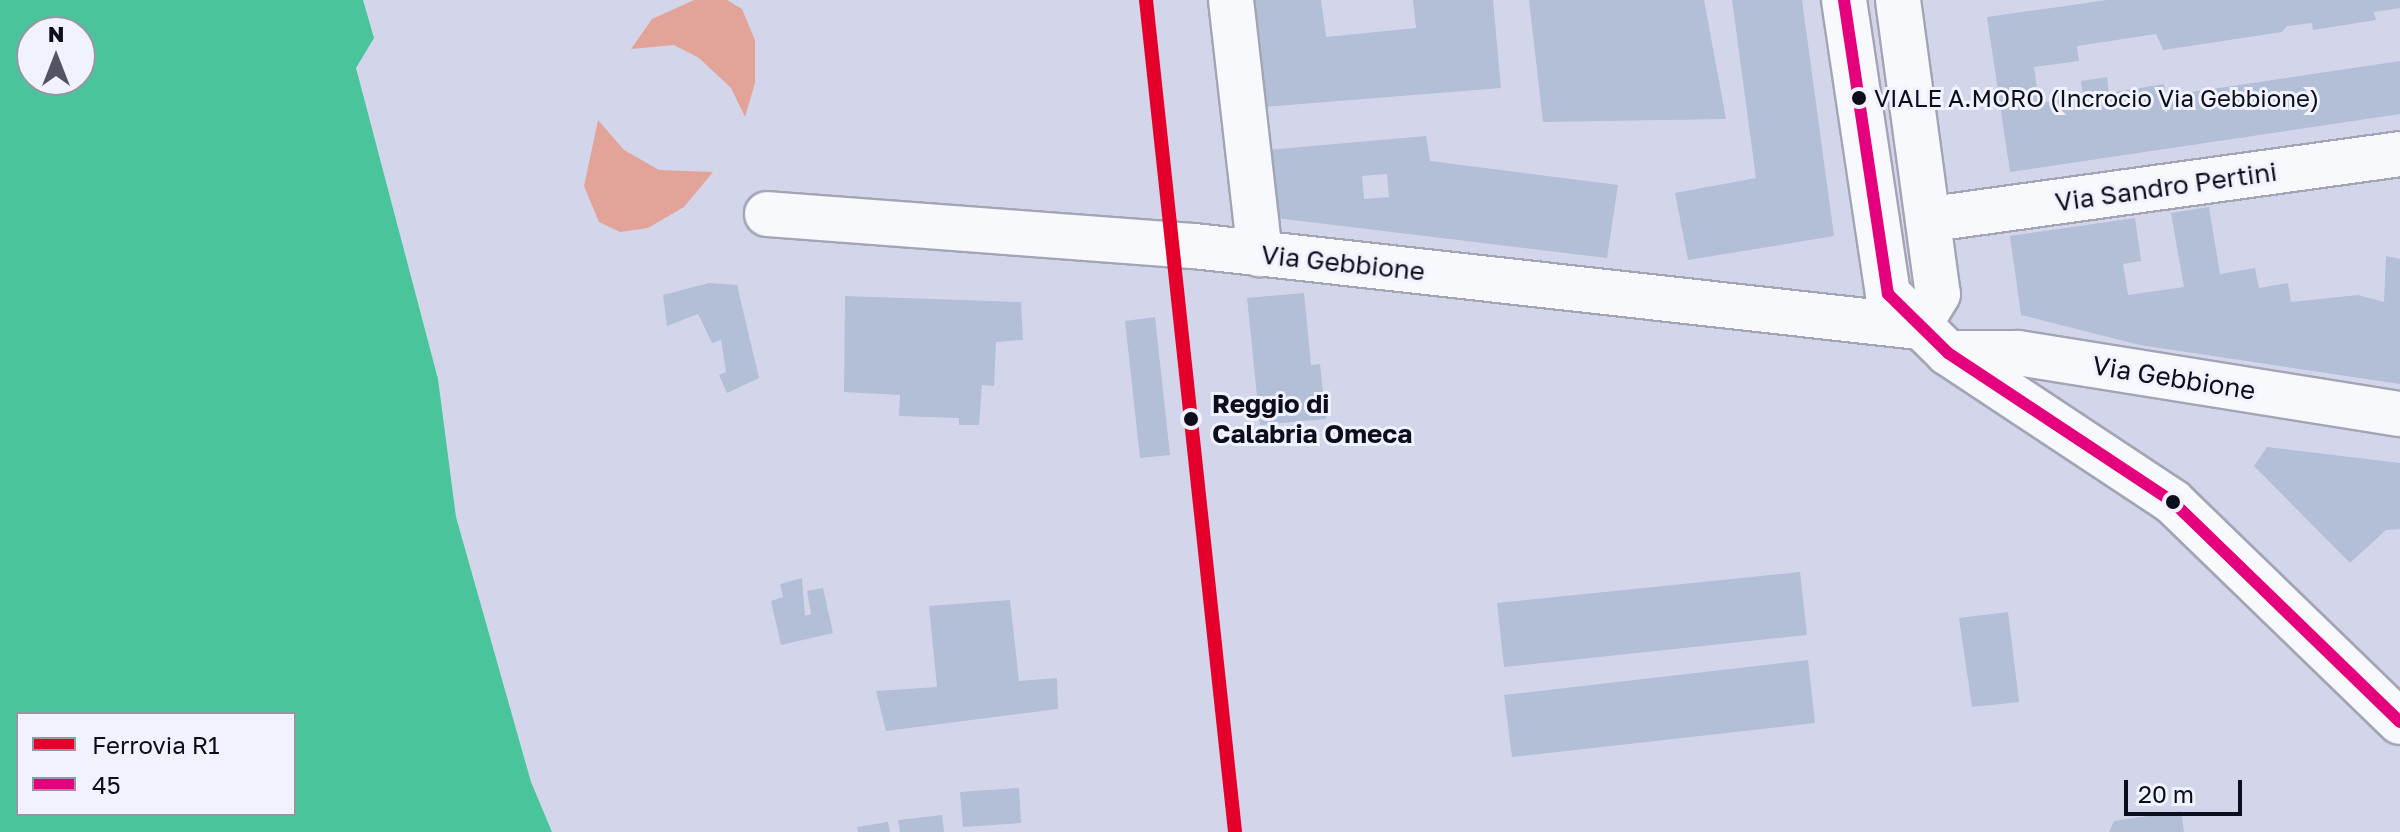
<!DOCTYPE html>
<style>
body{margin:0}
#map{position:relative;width:2400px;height:832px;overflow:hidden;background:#d3d6eb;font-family:"Golos Text",sans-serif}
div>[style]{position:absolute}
.green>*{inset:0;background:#e2a499}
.water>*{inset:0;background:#4ac59b}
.building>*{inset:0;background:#b3bed7}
.roads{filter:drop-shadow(2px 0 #a3a5b5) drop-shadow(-2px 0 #a3a5b5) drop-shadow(0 2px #a3a5b5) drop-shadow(0 -2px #a3a5b5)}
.street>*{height:44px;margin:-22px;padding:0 22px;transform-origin:22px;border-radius:22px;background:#f8f9fc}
.secondary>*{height:44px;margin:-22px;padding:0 22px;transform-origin:22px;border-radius:22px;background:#f8f9fc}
.bus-1>*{height:12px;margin:-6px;padding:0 6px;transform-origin:6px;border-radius:6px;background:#e5007d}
.rail-1>*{height:14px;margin:-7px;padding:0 7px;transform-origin:7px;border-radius:7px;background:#e4002b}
.dots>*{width:22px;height:22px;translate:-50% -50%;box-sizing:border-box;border:4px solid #f0f2fe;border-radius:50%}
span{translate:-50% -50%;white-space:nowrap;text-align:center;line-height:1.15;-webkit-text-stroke:6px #f0f2fe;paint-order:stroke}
.bus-label{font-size:24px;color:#0d0e1b}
.left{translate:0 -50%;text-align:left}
.street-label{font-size:26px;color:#0d0e1b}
.stop-label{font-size:26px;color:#0d0e1b;font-weight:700}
.legend{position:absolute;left:16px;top:712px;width:280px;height:104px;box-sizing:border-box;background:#f0f2fe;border:2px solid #9597a3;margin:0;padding:10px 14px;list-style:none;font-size:24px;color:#0d0e1b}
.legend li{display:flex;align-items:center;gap:16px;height:40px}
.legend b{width:40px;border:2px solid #9597a3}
.north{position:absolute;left:16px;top:16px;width:80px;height:80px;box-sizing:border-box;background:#f0f2fe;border:2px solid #9597a3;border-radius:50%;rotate:0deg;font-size:22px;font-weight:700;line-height:32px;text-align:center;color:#0d0e1b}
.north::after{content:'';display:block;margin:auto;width:28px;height:36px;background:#525464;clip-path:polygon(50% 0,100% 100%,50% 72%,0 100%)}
.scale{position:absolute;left:2124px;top:780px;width:118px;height:36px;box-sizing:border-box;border:4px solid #0d0e1b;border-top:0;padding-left:10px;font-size:24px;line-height:28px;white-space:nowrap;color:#0d0e1b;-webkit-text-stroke:6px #f0f2fe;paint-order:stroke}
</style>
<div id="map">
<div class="green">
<i style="clip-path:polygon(694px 0,727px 0,742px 9px,755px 40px,755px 83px,745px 117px,731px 88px,699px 58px,674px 45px,631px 49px,652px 19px)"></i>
<i style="clip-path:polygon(598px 120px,624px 150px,659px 170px,713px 172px,684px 207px,648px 228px,620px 232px,599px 222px,584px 186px)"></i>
</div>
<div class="water">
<i style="clip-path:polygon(evenodd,0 0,363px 0,374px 38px,356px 68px,438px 379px,456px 517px,531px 782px,552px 832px,0 832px,0 0,32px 32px,80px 32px,80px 80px,32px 80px,32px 32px,0 0,18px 714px,294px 714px,294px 814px,18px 814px,18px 714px)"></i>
</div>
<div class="building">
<i style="clip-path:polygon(1252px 0,1321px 0,1326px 37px,1416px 28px,1413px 0,1493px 0,1501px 88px,1264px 107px)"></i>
<i style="clip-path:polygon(1529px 0,1704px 0,1726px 119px,1543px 122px)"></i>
<i style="clip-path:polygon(1732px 0,1802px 0,1834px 236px,1688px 260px,1675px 193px,1756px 178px)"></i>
<i style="clip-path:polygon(2107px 0,2400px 0,2400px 8px,2374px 12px,2376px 20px,2313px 30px,2312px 23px,2287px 26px,2282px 32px,2163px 50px,2156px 34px,2077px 46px,2079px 61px,2034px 67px,2039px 103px,2083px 96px,2081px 81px,2107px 77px,2109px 93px,2164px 84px,2165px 96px,2400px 61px,2400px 114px,2010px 172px,1987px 17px)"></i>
<i style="clip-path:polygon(evenodd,1426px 136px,1430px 161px,1618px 185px,1607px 258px,1276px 218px,1268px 150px,1426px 136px,1387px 174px,1389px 197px,1364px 199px,1362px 176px,1387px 174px)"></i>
<i style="clip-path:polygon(2209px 207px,2220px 274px,2255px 268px,2259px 288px,2288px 283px,2291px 302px,2358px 295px,2384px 302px,2386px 256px,2400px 259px,2400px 384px,2140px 345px,2021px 315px,2010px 236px,2135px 218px,2141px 261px,2123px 264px,2128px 295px,2184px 287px,2171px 213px)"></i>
<i style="clip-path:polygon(709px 283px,737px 285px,759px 378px,727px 393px,719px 375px,726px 372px,721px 340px,712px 343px,698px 314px,667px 326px,663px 295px)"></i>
<i style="clip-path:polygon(1304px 293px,1311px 365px,1320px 364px,1326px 419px,1260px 425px,1247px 298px)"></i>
<i style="clip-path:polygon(845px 296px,1021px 302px,1023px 340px,996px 342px,994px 386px,982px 385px,979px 425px,959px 425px,959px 418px,899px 416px,900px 395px,844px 392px)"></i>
<i style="clip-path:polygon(1155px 317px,1170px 455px,1140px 458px,1125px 321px)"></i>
<i style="clip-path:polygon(2267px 447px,2400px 463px,2400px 529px,2386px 530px,2350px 563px,2254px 466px)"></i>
<i style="clip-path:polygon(1800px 572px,1807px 635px,1504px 667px,1497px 603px)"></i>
<i style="clip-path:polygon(802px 578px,805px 616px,811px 614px,807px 591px,823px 588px,833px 633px,781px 645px,771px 601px,783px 597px,780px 584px)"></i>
<i style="clip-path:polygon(1010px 600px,1019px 681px,1057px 678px,1058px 709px,886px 731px,876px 691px,937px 687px,929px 606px)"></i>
<i style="clip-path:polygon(2008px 612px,2019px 702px,1972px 707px,1959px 618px)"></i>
<i style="clip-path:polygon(1808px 660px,1815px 723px,1512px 757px,1504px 695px)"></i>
<i style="clip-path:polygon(1019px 788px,1021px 823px,963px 827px,960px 792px)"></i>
<i style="clip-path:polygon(2181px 811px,2184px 832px,2109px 832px,2114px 821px)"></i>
<i style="clip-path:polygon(942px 815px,944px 832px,900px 832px,898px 820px)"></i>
<i style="clip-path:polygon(888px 822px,890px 832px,858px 832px,857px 827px)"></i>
</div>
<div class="roads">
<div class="street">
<i style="left:1231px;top:0;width:256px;rotate:83.5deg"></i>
<i style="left:767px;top:214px;width:428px;rotate:4.3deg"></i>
<i style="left:1194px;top:246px;width:729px;rotate:6.38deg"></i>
<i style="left:1932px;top:219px;width:472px;rotate:-7.9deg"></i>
</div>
<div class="secondary">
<i style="left:1844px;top:0;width:297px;rotate:81.5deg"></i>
<i style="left:1888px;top:294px;width:84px;rotate:44.5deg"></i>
<i style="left:1948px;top:353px;width:270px;rotate:33.5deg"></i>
<i style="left:2173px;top:502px;width:316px;rotate:44.1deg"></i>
<i style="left:1898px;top:0;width:297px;rotate:82.3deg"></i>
<i style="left:1938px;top:294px;width:39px;rotate:121deg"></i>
<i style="left:1948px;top:353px;width:70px"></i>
<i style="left:2018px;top:353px;width:387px;rotate:9.1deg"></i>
</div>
</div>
<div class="bus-1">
<i style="left:1844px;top:0;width:297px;rotate:81.5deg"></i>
<i style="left:1888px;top:294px;width:84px;rotate:44.5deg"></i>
<i style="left:1948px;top:353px;width:270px;rotate:33.5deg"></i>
<i style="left:2173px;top:502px;width:316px;rotate:44.1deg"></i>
</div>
<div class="rail-1">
<i style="left:1146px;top:0;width:837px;rotate:83.89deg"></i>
</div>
<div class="dots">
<i style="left:1859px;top:98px;background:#0d0e1b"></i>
<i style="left:1191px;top:419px;background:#0d0e1b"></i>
<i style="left:2173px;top:502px;background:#0d0e1b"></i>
</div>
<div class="bus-label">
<span class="left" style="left:1874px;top:98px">VIALE A.MORO (Incrocio Via Gebbione)</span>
</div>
<div class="street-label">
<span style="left:2166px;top:187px;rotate:-8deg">Via Sandro Pertini</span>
<span style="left:1343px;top:263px;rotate:6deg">Via Gebbione</span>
<span style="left:2174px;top:378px;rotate:9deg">Via Gebbione</span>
</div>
<div class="stop-label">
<span class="left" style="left:1212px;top:419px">Reggio di<br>Calabria Omeca</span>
</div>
<ul class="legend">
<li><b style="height:10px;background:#e4002b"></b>Ferrovia R1</li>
<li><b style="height:10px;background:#e5007d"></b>45</li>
</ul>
<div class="north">N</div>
<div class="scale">20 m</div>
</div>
